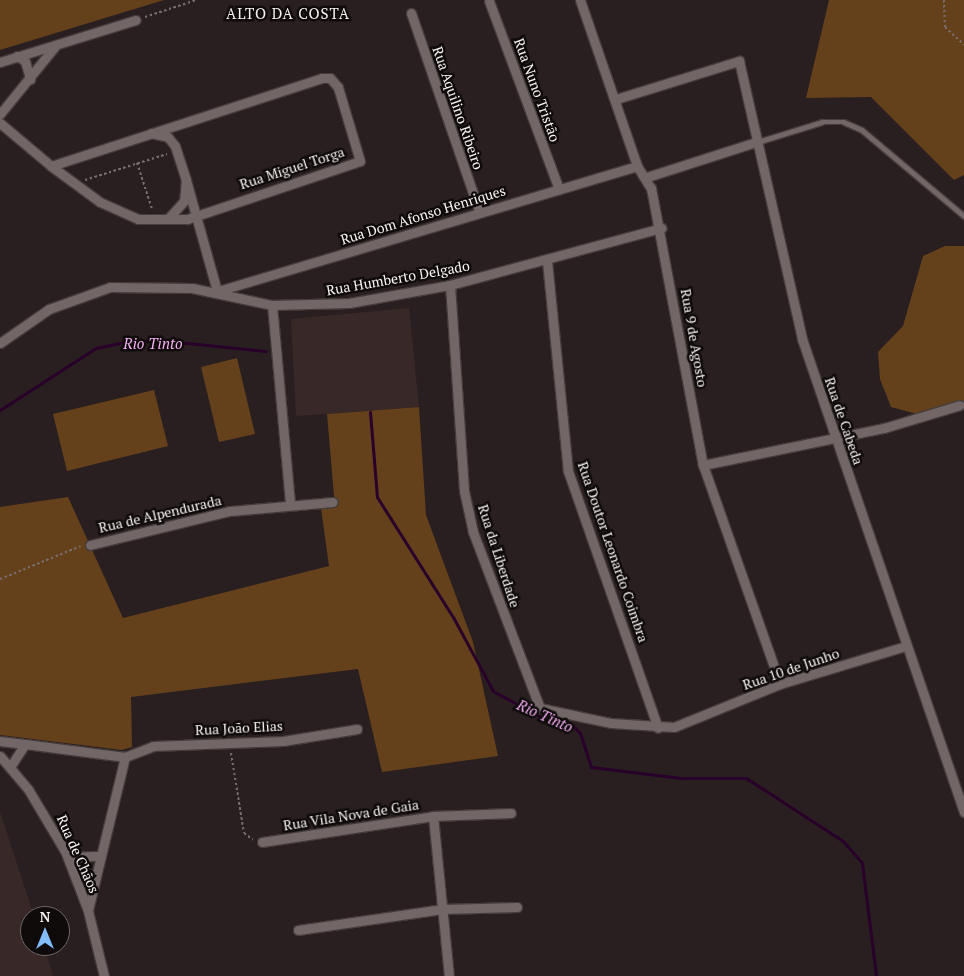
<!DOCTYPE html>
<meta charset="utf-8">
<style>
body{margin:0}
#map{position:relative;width:964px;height:976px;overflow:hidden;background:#2a1f20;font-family:"PT Serif",serif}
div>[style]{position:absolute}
.built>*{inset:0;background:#392828}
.green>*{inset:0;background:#64411b}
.stream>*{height:3px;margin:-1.5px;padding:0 1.5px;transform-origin:1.5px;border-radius:1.5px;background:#28002a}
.path>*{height:2px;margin-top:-1px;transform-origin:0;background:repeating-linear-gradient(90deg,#786e6f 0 2.5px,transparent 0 5px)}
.roads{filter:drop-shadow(1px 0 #453c3c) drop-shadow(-1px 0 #453c3c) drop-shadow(0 1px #453c3c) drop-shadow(0 -1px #453c3c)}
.service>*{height:4.5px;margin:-2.25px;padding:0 2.25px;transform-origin:2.25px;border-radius:2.25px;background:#726666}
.minor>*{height:9px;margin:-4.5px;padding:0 4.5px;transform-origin:4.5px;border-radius:4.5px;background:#726666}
span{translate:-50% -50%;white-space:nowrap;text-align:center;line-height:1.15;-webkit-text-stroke:5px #0f0b0b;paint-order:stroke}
.street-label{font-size:14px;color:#faf3f3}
.neighbourhood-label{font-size:15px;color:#faf3f3;letter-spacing:1px}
.water-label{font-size:15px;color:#f6aef6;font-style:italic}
.north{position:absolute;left:20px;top:906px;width:50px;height:50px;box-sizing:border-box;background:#0f0b0b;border:1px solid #6d6868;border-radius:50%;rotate:0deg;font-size:14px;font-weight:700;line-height:20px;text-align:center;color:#faf3f3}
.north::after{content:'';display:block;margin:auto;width:18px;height:22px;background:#83bcfb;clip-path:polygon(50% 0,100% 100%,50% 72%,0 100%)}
</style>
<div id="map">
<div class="built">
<i style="clip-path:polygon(409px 308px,419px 407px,296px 416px,291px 319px)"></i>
<i style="clip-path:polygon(0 812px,34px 916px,30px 916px,30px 946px,44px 946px,53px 976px,0 976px)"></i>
</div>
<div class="green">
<i style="clip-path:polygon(0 0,164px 0,0 50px)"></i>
<i style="clip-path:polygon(829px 0,964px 0,964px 175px,954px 180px,871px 97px,806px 98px)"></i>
<i style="clip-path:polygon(945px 246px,964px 246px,964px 402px,924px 416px,891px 407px,880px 379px,878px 352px,903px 326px,923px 256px)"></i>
<i style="clip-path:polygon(237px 358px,255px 434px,219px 442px,201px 367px)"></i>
<i style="clip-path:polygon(154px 390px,168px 446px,67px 471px,53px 414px)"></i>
<i style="clip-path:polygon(419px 407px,426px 515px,473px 642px,498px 756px,382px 772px,358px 669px,131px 697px,132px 747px,122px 750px,0 735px,0 507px,68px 497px,123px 618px,329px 566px,321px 508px,335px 507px,327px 414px)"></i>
</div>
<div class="stream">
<i style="left:0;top:410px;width:114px;rotate:-32.9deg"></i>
<i style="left:96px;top:348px;width:34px;rotate:-12deg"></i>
<i style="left:129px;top:341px;width:39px"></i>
<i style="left:168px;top:341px;width:98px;rotate:5.9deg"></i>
<i style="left:370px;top:412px;width:85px;rotate:85.3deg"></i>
<i style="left:377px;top:497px;width:142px;rotate:57.7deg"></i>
<i style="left:453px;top:617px;width:84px;rotate:61.6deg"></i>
<i style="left:493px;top:691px;width:67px;rotate:28.5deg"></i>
<i style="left:552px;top:723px;width:20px;rotate:6deg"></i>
<i style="left:572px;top:725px;width:11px;rotate:45deg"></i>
<i style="left:580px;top:733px;width:36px;rotate:72deg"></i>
<i style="left:591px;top:767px;width:91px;rotate:7deg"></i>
<i style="left:681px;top:778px;width:65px"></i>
<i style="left:746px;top:778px;width:116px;rotate:33deg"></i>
<i style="left:843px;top:841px;width:29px;rotate:49deg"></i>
<i style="left:862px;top:863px;width:114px;rotate:82.9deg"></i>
</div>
<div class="path">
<i style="left:944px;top:0;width:27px;rotate:88deg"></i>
<i style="left:945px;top:27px;width:26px;rotate:43deg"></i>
<i style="left:145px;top:17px;width:54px;rotate:-18.4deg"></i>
<i style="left:137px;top:163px;width:48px;rotate:71.9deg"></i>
<i style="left:85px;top:180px;width:86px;rotate:-17.6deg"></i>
<i style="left:0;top:579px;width:87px;rotate:-22.2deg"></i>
<i style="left:231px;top:753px;width:81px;rotate:80.8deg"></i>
<i style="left:244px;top:833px;width:11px;rotate:38deg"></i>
</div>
<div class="roads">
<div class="service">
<i style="left:758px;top:142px;width:67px;rotate:-17.4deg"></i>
<i style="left:822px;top:122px;width:22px"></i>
<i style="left:844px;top:122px;width:20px;rotate:24deg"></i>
<i style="left:862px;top:130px;width:133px;rotate:40.1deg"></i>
</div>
<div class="minor">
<i style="left:580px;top:0;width:176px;rotate:71deg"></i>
<i style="left:637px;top:166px;width:26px;rotate:58deg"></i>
<i style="left:651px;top:188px;width:282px;rotate:79.4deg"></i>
<i style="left:703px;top:465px;width:232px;rotate:70.6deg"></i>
<i style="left:489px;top:1px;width:201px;rotate:69.6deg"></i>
<i style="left:411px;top:13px;width:209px;rotate:71deg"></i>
<i style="left:17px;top:56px;width:9px;rotate:32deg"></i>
<i style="left:25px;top:61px;width:19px;rotate:74deg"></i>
<i style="left:0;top:62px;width:142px;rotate:-17.2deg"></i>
<i style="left:616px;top:99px;width:129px;rotate:-17.2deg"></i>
<i style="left:739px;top:61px;width:285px;rotate:77.2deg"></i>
<i style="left:802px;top:339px;width:500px;rotate:71.1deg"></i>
<i style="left:0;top:114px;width:89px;rotate:-50.9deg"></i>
<i style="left:0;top:123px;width:67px;rotate:40.1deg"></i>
<i style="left:51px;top:166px;width:61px;rotate:36.3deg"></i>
<i style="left:100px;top:202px;width:42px;rotate:24.1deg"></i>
<i style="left:138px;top:219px;width:49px"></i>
<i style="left:187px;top:219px;width:182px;rotate:-18.5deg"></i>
<i style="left:360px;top:161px;width:77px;rotate:-106.6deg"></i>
<i style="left:338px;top:87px;width:12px;rotate:-132deg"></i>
<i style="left:330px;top:78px;width:8px;rotate:180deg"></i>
<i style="left:322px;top:78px;width:285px;rotate:162deg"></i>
<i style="left:151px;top:133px;width:17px;rotate:13deg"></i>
<i style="left:168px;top:137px;width:11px;rotate:52deg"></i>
<i style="left:175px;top:146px;width:36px;rotate:72deg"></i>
<i style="left:186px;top:180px;width:21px;rotate:95deg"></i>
<i style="left:184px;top:201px;width:24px;rotate:132deg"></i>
<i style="left:647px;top:177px;width:114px;rotate:-17.8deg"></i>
<i style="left:186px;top:180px;width:115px;rotate:74.4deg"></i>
<i style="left:547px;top:261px;width:211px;rotate:84.3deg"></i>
<i style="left:568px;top:471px;width:272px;rotate:70.7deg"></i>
<i style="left:450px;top:285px;width:206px;rotate:86.1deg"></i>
<i style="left:464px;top:491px;width:42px;rotate:77.6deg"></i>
<i style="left:473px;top:532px;width:188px;rotate:69.2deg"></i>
<i style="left:540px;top:708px;width:73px;rotate:11.9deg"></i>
<i style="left:611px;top:723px;width:63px;rotate:3.6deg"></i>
<i style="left:674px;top:727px;width:114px;rotate:-22.1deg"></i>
<i style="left:780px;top:684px;width:132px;rotate:-16.8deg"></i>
<i style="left:218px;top:291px;width:437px;rotate:-16.6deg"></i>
<i style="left:272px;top:305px;width:200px;rotate:84.8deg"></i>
<i style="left:0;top:343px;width:60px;rotate:-34.8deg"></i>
<i style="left:49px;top:309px;width:65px;rotate:-19.8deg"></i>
<i style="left:110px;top:287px;width:82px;rotate:0.7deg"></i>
<i style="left:192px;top:288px;width:82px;rotate:12deg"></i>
<i style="left:272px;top:305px;width:77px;rotate:-1.5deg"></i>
<i style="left:349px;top:303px;width:103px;rotate:-10.1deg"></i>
<i style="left:450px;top:285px;width:219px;rotate:-15.1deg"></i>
<i style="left:703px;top:465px;width:185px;rotate:-11.6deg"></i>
<i style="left:884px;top:428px;width:79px;rotate:-16.8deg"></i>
<i style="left:90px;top:545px;width:144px;rotate:-13.7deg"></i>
<i style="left:230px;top:511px;width:103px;rotate:-5deg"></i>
<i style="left:0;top:741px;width:25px;rotate:7deg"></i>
<i style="left:25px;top:744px;width:27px;rotate:123deg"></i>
<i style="left:25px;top:744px;width:101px;rotate:7.4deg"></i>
<i style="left:0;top:756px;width:43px;rotate:49.7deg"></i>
<i style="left:28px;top:789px;width:72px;rotate:59.2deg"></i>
<i style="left:65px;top:851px;width:64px;rotate:69deg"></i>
<i style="left:88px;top:911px;width:67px;rotate:76.2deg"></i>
<i style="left:125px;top:757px;width:30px;rotate:-21deg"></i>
<i style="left:153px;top:746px;width:130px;rotate:-2.2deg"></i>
<i style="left:283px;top:741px;width:75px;rotate:-9.2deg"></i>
<i style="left:433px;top:816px;width:78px;rotate:-2.2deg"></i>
<i style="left:262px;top:842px;width:173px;rotate:-8.6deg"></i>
<i style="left:433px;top:816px;width:161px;rotate:84.3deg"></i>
<i style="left:101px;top:856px;width:102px;rotate:-76.4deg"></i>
<i style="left:68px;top:857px;width:33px;rotate:-2deg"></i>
<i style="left:101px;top:856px;width:56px;rotate:103.5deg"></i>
<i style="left:298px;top:930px;width:146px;rotate:-8.3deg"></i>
<i style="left:442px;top:909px;width:75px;rotate:-1.5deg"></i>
</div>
</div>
<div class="street-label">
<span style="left:537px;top:90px;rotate:70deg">Rua Nuno Tristão</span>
<span style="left:458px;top:108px;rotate:71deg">Rua Aquilino Ribeiro</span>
<span style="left:292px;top:168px;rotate:-18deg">Rua Miguel Torga</span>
<span style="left:423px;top:215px;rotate:-17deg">Rua Dom Afonso Henriques</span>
<span style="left:398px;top:278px;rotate:-10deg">Rua Humberto Delgado</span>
<span style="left:694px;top:338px;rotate:80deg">Rua 9 de Agosto</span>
<span style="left:844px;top:421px;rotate:71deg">Rua de Cabeda</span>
<span style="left:160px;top:514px;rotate:-13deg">Rua de Alpendurada</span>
<span style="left:613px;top:552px;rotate:71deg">Rua Doutor Leonardo Coimbra</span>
<span style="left:499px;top:556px;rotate:72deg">Rua da Liberdade</span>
<span style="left:791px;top:669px;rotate:-19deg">Rua 10 de Junho</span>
<span style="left:239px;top:728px;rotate:-3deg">Rua João Elias</span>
<span style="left:351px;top:815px;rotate:-9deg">Rua Vila Nova de Gaia</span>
<span style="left:78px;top:854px;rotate:66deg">Rua de Chãos</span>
</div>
<div class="neighbourhood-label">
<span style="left:288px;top:14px">ALTO DA COSTA</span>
</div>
<div class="water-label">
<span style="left:153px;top:344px">Rio Tinto</span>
<span style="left:545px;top:716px;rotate:24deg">Rio Tinto</span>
</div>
<div class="north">N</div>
</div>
